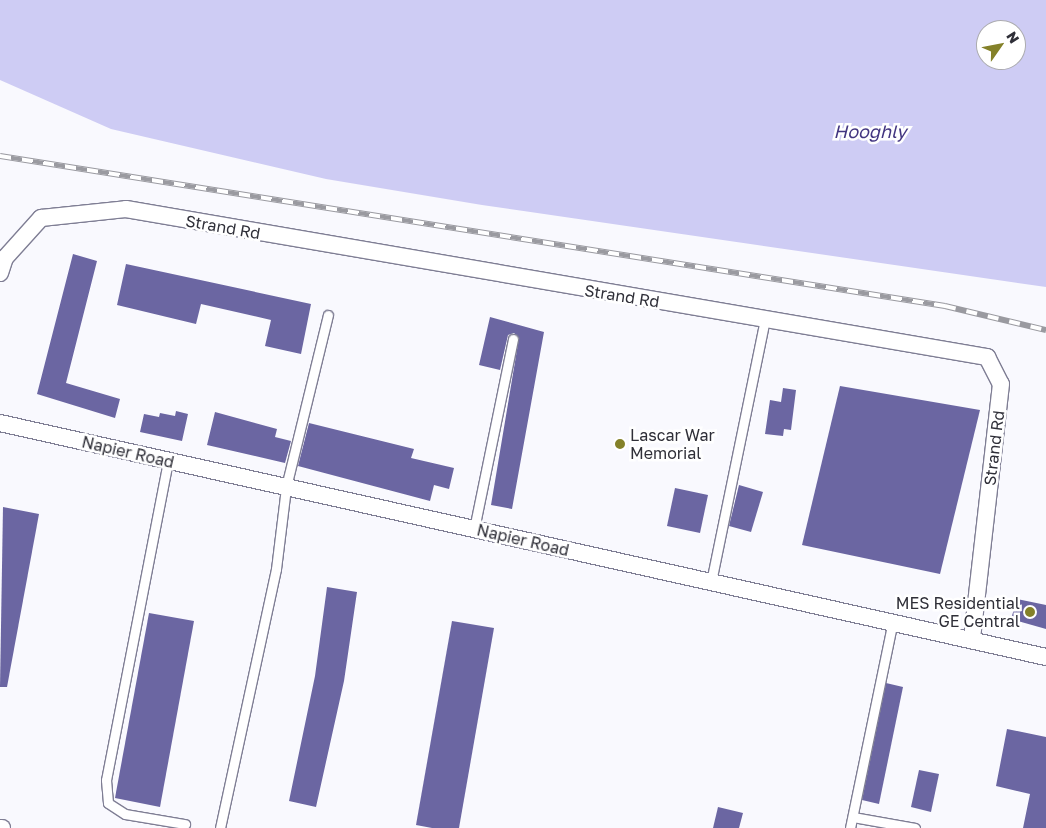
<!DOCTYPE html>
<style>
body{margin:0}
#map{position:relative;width:1046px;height:828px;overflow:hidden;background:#f9f9fe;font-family:"Golos Text",sans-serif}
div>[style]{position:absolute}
.water>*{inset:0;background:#ceccf4}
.building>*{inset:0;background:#6b66a2}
.roads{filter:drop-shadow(1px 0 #7f7e94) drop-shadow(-1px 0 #7f7e94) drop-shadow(0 1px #7f7e94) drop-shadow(0 -1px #7f7e94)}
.lane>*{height:9px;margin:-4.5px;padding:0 4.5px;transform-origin:4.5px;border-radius:4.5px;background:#fff}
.street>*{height:16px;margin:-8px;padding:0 8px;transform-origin:8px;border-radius:8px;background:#fff}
.rail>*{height:5.5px;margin-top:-2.75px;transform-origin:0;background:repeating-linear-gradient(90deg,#fff 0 11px,#9a9aa0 0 22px);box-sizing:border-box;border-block:1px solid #9a9aa0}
.dots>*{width:14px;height:14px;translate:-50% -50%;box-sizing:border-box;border:2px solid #fff;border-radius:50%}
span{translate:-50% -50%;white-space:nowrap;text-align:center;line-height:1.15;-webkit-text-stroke:5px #fff;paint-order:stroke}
.street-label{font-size:16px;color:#2f2f38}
.poi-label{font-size:16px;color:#2f2f38}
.left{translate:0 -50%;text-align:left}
.right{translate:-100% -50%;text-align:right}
.water-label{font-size:18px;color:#433681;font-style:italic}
.north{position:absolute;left:976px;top:20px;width:50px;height:50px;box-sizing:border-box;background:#fff;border:1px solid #acacaf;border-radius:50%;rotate:57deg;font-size:14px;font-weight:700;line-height:20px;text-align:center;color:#2f2f38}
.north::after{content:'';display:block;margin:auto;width:18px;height:22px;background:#848129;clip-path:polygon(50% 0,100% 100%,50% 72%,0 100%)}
</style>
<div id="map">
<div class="water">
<i style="clip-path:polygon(evenodd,0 0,1046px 0,1046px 287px,482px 205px,326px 179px,111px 129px,0 80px,0 0,986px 30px,1016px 30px,1016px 60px,986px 60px,986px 30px)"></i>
</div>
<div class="building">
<i style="clip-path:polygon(73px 254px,97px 261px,66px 383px,120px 399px,115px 418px,37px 394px)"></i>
<i style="clip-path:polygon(126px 264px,311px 304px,301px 354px,265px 346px,271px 320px,201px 304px,196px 324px,117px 305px)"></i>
<i style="clip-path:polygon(490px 317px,544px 332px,512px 509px,491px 505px,519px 338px,514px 333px,508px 335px,500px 370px,479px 365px)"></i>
<i style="clip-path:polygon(840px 386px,980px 410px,940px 574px,802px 545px)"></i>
<i style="clip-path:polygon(783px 388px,796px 390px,791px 430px,784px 429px,783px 436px,765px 434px,770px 400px,781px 402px)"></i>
<i style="clip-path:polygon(176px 411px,188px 414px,182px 441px,140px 432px,144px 414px,159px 417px,160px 413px,175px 416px)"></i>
<i style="clip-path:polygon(215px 412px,277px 429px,275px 437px,291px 441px,285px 463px,207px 445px)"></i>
<i style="clip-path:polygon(309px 423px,414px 449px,411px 458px,454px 468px,449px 489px,434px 485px,430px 501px,298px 466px)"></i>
<i style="clip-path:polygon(739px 485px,763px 492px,751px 532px,729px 526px)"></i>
<i style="clip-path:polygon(675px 488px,708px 495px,700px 533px,667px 526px)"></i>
<i style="clip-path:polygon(3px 507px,39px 514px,7px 687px,0 687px)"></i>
<i style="clip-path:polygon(327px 587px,357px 592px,344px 681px,316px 807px,289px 801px,315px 676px)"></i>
<i style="clip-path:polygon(1017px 599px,1046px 605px,1046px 629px,1011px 619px)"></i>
<i style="clip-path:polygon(149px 613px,194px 621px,160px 807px,115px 798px)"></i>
<i style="clip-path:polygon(452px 621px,494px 628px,459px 828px,432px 828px,416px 825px)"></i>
<i style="clip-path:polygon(886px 683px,903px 687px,879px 804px,862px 800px)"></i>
<i style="clip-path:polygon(1007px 729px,1046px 737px,1046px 828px,1023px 828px,1030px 794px,996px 786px)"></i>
<i style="clip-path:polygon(919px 770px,939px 774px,931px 812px,911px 807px)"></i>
<i style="clip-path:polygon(718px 807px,743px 813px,739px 828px,713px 828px)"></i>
</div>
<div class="roads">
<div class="lane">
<i style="left:168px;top:461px;width:325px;rotate:101deg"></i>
<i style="left:106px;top:780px;width:23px;rotate:85deg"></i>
<i style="left:108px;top:803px;width:20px;rotate:33deg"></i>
<i style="left:125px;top:814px;width:61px;rotate:9.5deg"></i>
<i style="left:474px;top:529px;width:194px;rotate:-78.4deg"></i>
<i style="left:711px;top:582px;width:268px;rotate:-78.4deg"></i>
<i style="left:853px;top:817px;width:63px;rotate:10.1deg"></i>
<i style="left:220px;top:828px;width:265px;rotate:-77.8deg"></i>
<i style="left:276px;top:569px;width:83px;rotate:-83deg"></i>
<i style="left:286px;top:487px;width:177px;rotate:-76.3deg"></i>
<i style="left:850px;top:828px;width:211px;rotate:-78.3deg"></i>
</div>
<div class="street">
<i style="left:0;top:273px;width:16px;rotate:-72deg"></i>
<i style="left:5px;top:258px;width:54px;rotate:-48deg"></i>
<i style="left:41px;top:218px;width:85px;rotate:-6deg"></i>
<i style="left:126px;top:209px;width:874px;rotate:9.75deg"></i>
<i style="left:987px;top:357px;width:30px;rotate:63deg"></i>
<i style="left:1001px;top:384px;width:258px;rotate:96.5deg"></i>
<i style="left:0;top:423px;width:1072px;rotate:12.61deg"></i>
<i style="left:0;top:828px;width:2px"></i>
</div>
</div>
<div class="rail">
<i style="left:0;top:156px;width:957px;rotate:9.02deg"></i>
<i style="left:945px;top:306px;width:104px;rotate:13.4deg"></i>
</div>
<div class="dots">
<i style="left:620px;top:444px;background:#848129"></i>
<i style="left:1030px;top:612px;background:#848129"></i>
</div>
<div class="street-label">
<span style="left:223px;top:227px;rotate:10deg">Strand Rd</span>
<span style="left:622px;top:296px;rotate:9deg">Strand Rd</span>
<span style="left:994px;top:448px;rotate:-83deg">Strand Rd</span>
<span style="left:128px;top:452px;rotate:13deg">Napier Road</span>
<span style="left:523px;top:540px;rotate:13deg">Napier Road</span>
</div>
<div class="poi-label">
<span class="left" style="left:630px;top:444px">Lascar War<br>Memorial</span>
<span class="right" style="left:1020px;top:612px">MES Residential<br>GE Central</span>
</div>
<div class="water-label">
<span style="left:870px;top:131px">Hooghly</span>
</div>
<div class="north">N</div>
</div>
